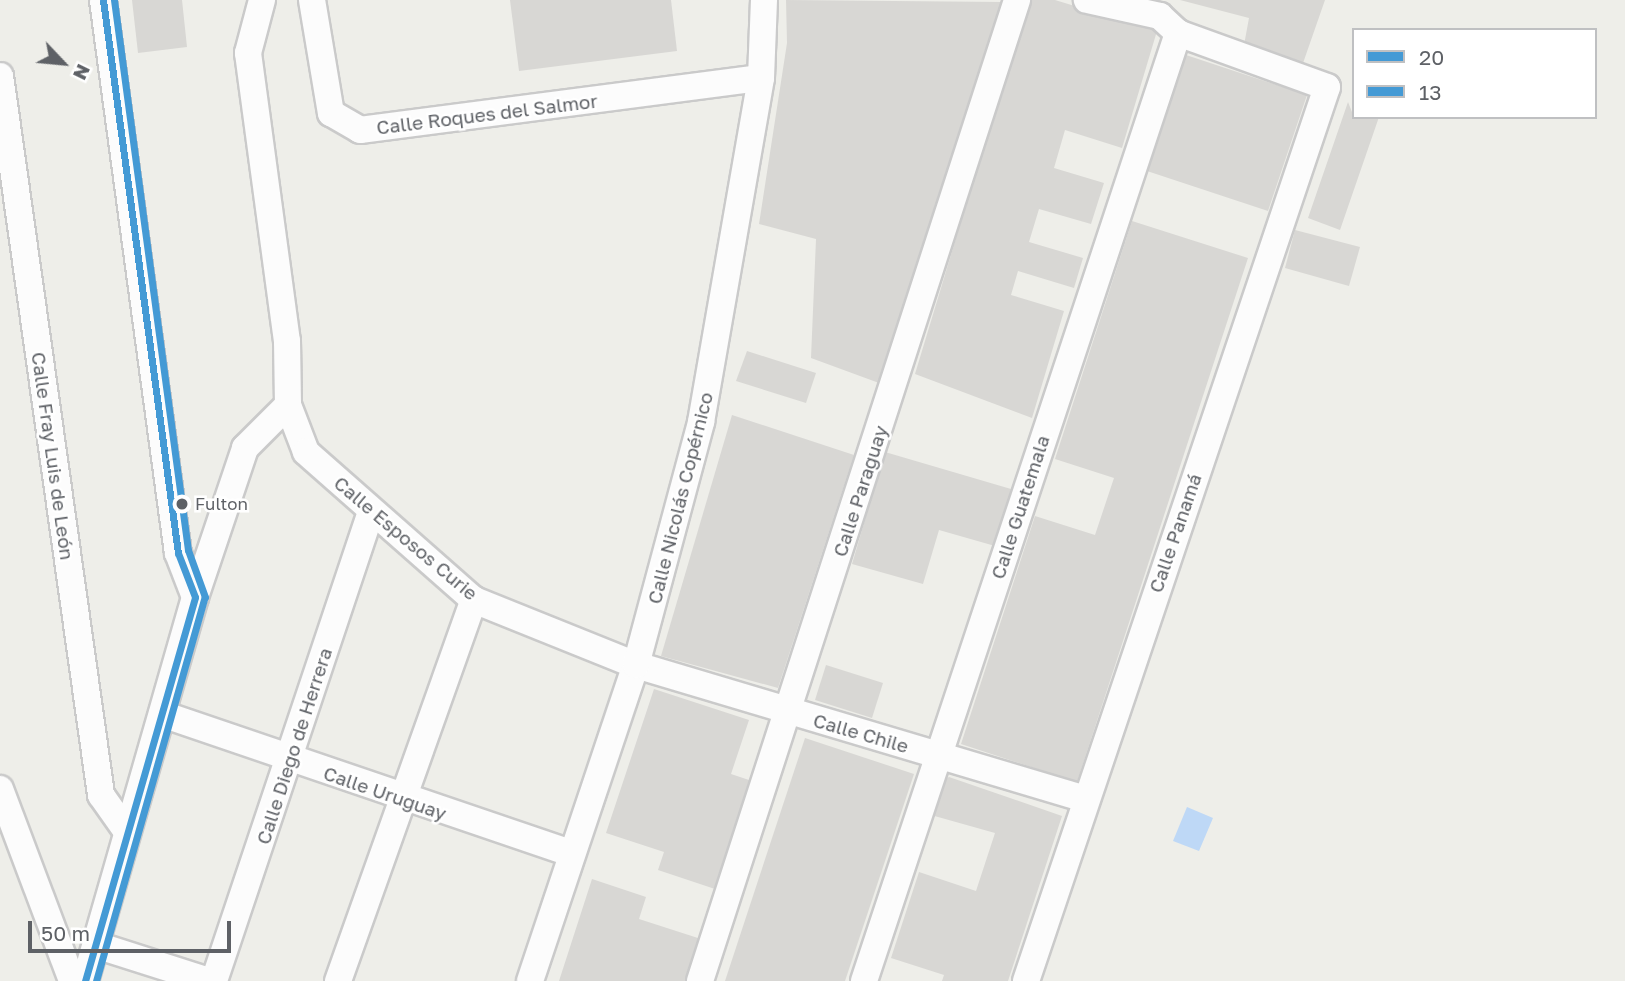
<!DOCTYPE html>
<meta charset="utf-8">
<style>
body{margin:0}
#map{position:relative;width:1625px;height:981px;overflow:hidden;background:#eeeee9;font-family:"Golos Text",sans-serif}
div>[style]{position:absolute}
.water>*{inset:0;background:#bed8f6}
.building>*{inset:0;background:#d8d7d4}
.roads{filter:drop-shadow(2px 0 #cacaca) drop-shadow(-2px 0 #cacaca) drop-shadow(0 2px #cacaca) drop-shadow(0 -2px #cacaca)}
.street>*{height:26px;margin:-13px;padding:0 13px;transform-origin:13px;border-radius:13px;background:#fcfcfc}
.bus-1>*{height:7px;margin:-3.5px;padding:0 3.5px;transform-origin:3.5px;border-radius:3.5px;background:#449ad5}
.bus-2>*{height:7px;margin:-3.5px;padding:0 3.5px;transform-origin:3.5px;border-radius:3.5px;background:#449ad5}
.dots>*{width:19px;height:19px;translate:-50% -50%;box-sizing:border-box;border:4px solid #fff;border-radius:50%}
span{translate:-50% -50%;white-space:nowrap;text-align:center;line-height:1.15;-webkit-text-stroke:5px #fff;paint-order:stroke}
.bus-label{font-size:17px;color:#5e6166}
.left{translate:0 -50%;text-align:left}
.street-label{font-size:19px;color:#5e6166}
.legend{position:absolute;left:1352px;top:28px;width:245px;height:91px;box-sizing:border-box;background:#fff;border:2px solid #bfc0c2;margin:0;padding:9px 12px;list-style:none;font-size:21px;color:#5e6166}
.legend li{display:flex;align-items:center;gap:14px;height:35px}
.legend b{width:35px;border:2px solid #bfc0c2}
.north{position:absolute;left:28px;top:28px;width:70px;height:70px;-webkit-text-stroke:5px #fff;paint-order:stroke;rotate:116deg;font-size:19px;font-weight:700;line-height:28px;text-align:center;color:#5e6166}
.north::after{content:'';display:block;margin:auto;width:24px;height:32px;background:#5e6166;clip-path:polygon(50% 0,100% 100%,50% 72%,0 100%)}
.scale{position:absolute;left:28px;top:921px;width:203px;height:32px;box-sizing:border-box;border:4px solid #5e6166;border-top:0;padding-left:9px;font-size:21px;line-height:24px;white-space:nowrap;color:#5e6166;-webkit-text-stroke:5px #fff;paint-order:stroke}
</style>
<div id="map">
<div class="water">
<i style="clip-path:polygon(1187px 807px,1213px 818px,1199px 851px,1173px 841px)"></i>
</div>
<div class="building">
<i style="clip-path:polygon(132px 0,182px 0,187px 47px,138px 53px)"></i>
<i style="clip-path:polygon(510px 0,671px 0,677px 51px,519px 71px)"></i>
<i style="clip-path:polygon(786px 0,1002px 2px,879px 383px,811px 358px,816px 239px,759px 224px,787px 43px)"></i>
<i style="clip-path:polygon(1028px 0,1055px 0,1157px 31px,1122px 148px,1065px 130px,1054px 168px,1104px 183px,1091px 224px,1039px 209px,1029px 242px,1083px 258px,1074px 288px,1018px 271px,1011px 295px,1064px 311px,1032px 418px,915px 374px)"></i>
<i style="clip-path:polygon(1180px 0,1325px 0,1302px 66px,1244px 45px,1249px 18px)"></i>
<i style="clip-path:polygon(1186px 55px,1307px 95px,1268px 211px,1147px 171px)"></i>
<i style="clip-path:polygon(1348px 102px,1354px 117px,1379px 117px,1340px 230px,1308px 218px)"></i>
<i style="clip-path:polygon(1132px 221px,1248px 258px,1077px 782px,961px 744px,1035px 516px,1095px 535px,1114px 478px,1055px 459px)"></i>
<i style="clip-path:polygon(1295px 230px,1360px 247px,1349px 286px,1285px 268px)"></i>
<i style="clip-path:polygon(747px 351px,816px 373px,806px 403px,736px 381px)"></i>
<i style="clip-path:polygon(732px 415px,854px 455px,778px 688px,661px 656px)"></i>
<i style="clip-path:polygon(885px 452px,1011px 489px,995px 546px,939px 530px,923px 584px,852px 564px)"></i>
<i style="clip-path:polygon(826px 665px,883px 683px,872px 718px,815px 700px)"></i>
<i style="clip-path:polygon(654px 689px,749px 720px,731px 774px,752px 781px,715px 889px,658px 870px,664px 852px,606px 833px)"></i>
<i style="clip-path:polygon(805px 738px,914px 774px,845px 981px,725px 981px)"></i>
<i style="clip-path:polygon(949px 777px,1062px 816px,1008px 981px,942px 981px,944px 975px,891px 958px,919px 872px,976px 891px,995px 833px,931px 815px,941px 782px)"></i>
<i style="clip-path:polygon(592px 879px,646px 897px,639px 919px,701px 939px,687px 981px,559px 981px)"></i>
</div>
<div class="roads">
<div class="street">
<i style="left:103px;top:0;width:558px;rotate:82.28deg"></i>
<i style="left:178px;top:553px;width:47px;rotate:68.9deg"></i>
<i style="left:262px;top:0;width:55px;rotate:104.8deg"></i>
<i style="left:248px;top:53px;width:291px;rotate:82.3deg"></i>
<i style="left:287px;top:341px;width:64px;rotate:89.1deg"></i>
<i style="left:288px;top:405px;width:50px;rotate:69deg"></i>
<i style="left:306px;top:452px;width:224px;rotate:41.4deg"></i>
<i style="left:474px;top:600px;width:175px;rotate:21.9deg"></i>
<i style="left:636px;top:665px;width:469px;rotate:16.6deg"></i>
<i style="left:312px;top:0;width:115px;rotate:80.5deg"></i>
<i style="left:331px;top:113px;width:34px;rotate:30deg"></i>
<i style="left:360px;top:130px;width:404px;rotate:-7.4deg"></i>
<i style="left:0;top:76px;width:726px;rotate:82deg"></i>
<i style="left:101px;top:795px;width:42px;rotate:54.8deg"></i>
<i style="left:162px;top:714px;width:431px;rotate:18.8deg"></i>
<i style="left:0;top:789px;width:205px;rotate:69.4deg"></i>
<i style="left:96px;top:945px;width:119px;rotate:17.7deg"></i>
<i style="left:85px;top:981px;width:399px;rotate:-74deg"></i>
<i style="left:195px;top:597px;width:157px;rotate:-71.4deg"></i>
<i style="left:245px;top:448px;width:61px;rotate:-45deg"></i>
<i style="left:214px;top:981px;width:496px;rotate:-71.5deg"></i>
<i style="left:338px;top:981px;width:405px;rotate:-70.4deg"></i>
<i style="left:530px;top:981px;width:333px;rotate:-71.5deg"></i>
<i style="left:636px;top:665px;width:252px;rotate:-75deg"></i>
<i style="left:701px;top:422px;width:349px;rotate:-80.1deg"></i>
<i style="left:761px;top:78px;width:78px;rotate:-87.8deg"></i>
<i style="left:700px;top:981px;width:1031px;rotate:-72.09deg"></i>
<i style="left:864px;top:981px;width:999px;rotate:-71.67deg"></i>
<i style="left:1026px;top:981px;width:943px;rotate:-71.39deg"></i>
<i style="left:1327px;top:87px;width:158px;rotate:-160.1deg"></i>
<i style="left:1178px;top:33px;width:25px;rotate:-137deg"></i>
<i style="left:1160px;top:16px;width:75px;rotate:-167.6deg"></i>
</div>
</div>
<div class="bus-1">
<i style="left:103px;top:0;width:558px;rotate:82.28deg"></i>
<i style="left:178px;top:553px;width:47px;rotate:68.9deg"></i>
<i style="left:85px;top:981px;width:399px;rotate:-74deg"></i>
</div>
<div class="bus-2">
<i style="left:96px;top:981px;width:399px;rotate:-74.2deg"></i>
<i style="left:205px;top:597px;width:50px;rotate:-109.9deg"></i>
<i style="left:188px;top:550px;width:555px;rotate:-97.66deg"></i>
</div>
<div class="dots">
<i style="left:182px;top:504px;background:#5e6166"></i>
</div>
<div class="bus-label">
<span class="left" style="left:195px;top:504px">Fulton</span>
</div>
<div class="street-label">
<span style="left:487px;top:114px;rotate:-7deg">Calle Roques del Salmor</span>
<span style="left:53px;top:456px;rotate:82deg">Calle Fray Luis de León</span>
<span style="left:860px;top:491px;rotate:-72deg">Calle Paraguay</span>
<span style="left:680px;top:498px;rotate:-76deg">Calle Nicolás Copérnico</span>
<span style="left:1020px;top:507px;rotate:-72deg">Calle Guatemala</span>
<span style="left:1175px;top:533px;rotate:-71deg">Calle Panamá</span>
<span style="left:406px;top:538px;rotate:40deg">Calle Esposos Curie</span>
<span style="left:861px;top:733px;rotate:16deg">Calle Chile</span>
<span style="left:294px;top:746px;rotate:-72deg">Calle Diego de Herrera</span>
<span style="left:385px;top:793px;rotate:19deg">Calle Uruguay</span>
</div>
<ul class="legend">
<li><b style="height:9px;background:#449ad5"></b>20</li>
<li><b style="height:9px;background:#449ad5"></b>13</li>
</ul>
<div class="north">N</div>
<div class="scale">50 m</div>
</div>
